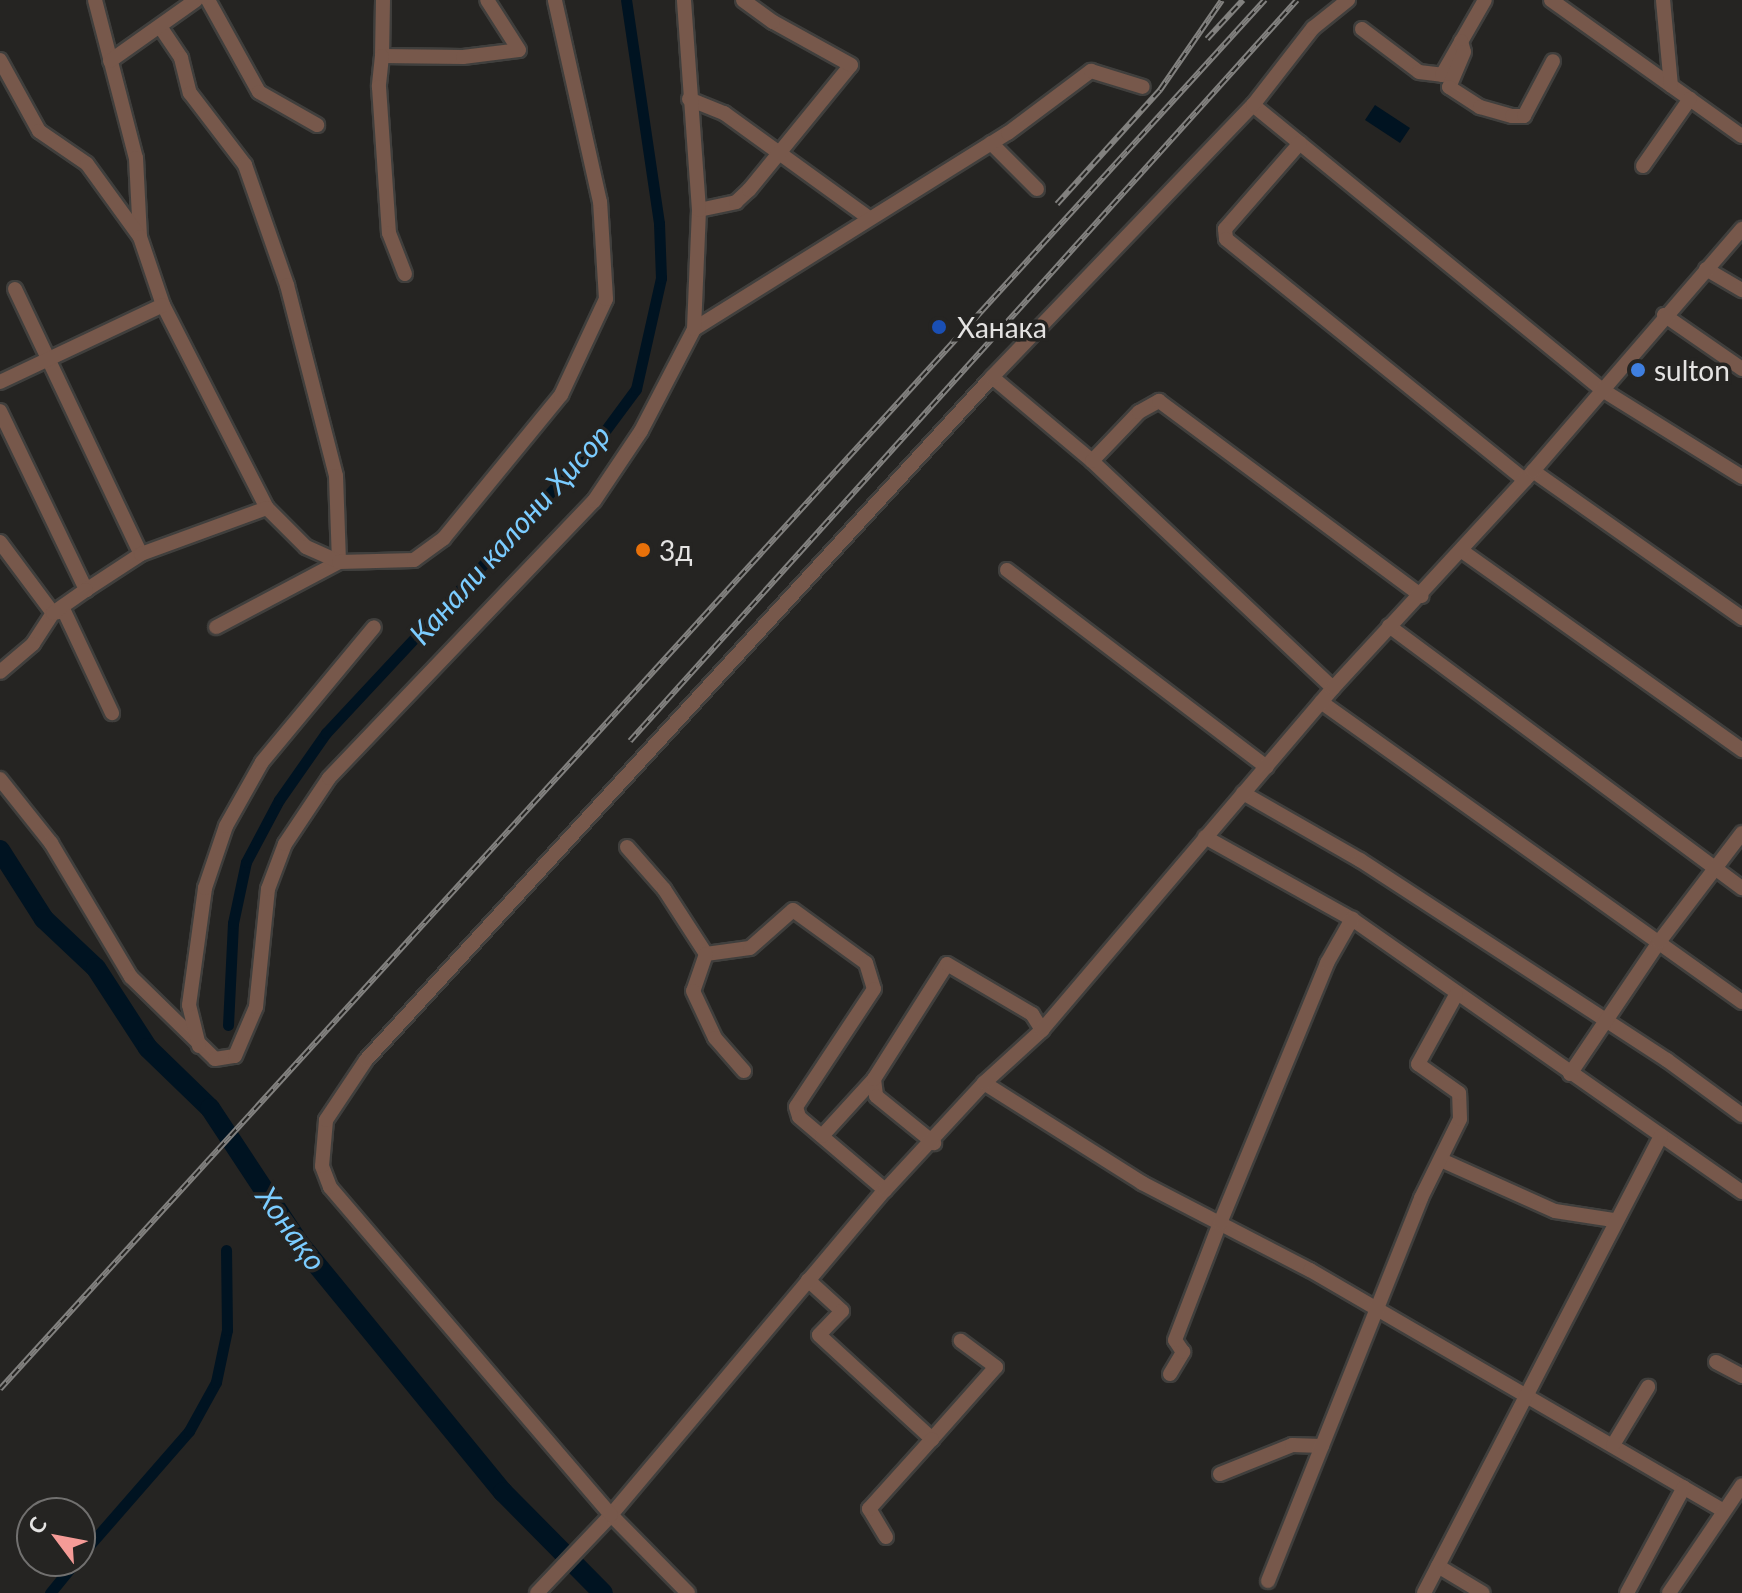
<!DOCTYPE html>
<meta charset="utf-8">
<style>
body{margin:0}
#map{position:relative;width:1742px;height:1593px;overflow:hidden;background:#252422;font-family:Lato,sans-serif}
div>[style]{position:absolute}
.water>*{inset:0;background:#001321}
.canal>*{height:11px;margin:-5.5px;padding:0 5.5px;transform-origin:5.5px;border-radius:5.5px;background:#001321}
.river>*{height:20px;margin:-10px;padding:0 10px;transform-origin:10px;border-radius:10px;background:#001321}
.roads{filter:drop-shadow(2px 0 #403f3d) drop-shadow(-2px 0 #403f3d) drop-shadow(0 2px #403f3d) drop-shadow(0 -2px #403f3d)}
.minor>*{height:14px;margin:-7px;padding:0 7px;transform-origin:7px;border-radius:7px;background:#77584b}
.rail>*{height:6px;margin-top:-3px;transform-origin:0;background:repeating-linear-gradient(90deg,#252422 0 9px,#82817f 0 18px);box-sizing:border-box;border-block:2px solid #82817f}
.dots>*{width:22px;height:22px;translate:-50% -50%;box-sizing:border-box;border:4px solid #252422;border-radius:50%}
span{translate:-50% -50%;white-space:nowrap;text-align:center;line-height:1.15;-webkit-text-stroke:7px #252422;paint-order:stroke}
.poi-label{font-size:28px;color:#e4e3e2}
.left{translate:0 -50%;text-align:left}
.water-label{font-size:30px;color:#7bccff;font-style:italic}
.north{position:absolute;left:16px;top:1497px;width:80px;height:80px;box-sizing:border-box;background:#252422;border:2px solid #71706f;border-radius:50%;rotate:302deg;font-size:22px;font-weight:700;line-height:32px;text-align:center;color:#e4e3e2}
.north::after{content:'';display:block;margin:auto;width:28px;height:36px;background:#f59b97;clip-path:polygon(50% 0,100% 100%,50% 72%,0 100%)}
</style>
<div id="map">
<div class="water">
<i style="clip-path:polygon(1375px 105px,1410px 128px,1400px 143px,1365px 120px)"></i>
</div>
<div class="canal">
<i style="left:228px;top:1025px;width:102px;rotate:-87.2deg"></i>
<i style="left:233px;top:923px;width:62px;rotate:-78deg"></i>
<i style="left:246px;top:862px;width:70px;rotate:-62deg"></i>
<i style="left:279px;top:800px;width:82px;rotate:-55deg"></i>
<i style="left:326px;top:733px;width:396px;rotate:-47deg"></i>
<i style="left:596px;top:443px;width:67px;rotate:-53.5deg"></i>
<i style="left:636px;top:389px;width:114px;rotate:-77.3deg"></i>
<i style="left:661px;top:278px;width:55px;rotate:-92.1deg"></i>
<i style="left:659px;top:223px;width:225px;rotate:-98.4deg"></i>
<i style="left:80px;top:1556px;width:166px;rotate:-48.9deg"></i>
<i style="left:189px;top:1431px;width:56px;rotate:-61.1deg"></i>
<i style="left:216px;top:1382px;width:53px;rotate:-78.1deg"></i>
<i style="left:227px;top:1330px;width:80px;rotate:-90.7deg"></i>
<i style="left:50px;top:1593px;width:41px;rotate:-50.9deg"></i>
</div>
<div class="river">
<i style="left:0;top:850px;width:82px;rotate:57.5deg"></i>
<i style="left:44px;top:919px;width:71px;rotate:43.3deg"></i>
<i style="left:96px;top:968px;width:95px;rotate:57deg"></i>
<i style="left:148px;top:1048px;width:86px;rotate:44.1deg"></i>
<i style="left:210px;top:1108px;width:162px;rotate:56.6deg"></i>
<i style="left:299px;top:1243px;width:322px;rotate:50.7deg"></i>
<i style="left:503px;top:1492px;width:142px;rotate:45.3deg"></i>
</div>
<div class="roads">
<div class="minor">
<i style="left:95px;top:0;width:163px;rotate:75.5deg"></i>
<i style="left:136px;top:158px;width:79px;rotate:87.1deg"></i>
<i style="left:208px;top:0;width:105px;rotate:61deg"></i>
<i style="left:259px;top:92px;width:67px;rotate:29.6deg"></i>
<i style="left:383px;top:0;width:56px;rotate:91deg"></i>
<i style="left:382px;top:56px;width:81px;rotate:0.7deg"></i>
<i style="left:463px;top:57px;width:56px;rotate:-7.1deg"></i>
<i style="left:519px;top:50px;width:59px;rotate:-122.6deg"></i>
<i style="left:1551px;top:0;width:234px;rotate:35.5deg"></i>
<i style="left:1663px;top:0;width:86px;rotate:84.7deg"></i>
<i style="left:161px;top:28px;width:36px;rotate:56deg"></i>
<i style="left:181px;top:58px;width:36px;rotate:76deg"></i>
<i style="left:190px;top:93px;width:91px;rotate:52.6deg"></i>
<i style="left:245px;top:165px;width:127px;rotate:70.7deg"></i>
<i style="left:287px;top:285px;width:197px;rotate:75.6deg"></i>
<i style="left:336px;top:476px;width:86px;rotate:88deg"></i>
<i style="left:339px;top:562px;width:139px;rotate:152.1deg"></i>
<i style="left:1362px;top:29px;width:71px;rotate:37deg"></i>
<i style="left:1419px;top:72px;width:23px;rotate:7deg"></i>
<i style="left:1442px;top:75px;width:86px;rotate:-60.2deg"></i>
<i style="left:1461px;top:41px;width:11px;rotate:75deg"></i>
<i style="left:1464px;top:52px;width:38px;rotate:113deg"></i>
<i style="left:1449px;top:87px;width:37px;rotate:33deg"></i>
<i style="left:1480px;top:107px;width:33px;rotate:16deg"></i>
<i style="left:1512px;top:116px;width:12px"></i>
<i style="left:1524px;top:116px;width:62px;rotate:-62.2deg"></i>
<i style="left:382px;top:56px;width:31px;rotate:96deg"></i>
<i style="left:379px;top:87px;width:146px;rotate:86.1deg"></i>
<i style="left:389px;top:233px;width:44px;rotate:68.7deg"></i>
<i style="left:0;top:60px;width:81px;rotate:61.2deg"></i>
<i style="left:39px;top:131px;width:58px;rotate:34.5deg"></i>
<i style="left:87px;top:164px;width:90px;rotate:54deg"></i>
<i style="left:140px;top:237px;width:72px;rotate:71.3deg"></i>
<i style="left:163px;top:305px;width:228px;rotate:62.9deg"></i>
<i style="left:267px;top:508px;width:55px;rotate:45deg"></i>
<i style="left:306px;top:547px;width:36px;rotate:24deg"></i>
<i style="left:339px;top:562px;width:75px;rotate:-1.5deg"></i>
<i style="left:414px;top:560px;width:37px;rotate:-36deg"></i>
<i style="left:444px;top:538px;width:185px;rotate:-50.7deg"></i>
<i style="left:561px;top:395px;width:106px;rotate:-64.9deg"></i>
<i style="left:606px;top:299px;width:97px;rotate:-93.5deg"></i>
<i style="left:600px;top:202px;width:207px;rotate:-102.6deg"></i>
<i style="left:110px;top:61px;width:105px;rotate:-35.3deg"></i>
<i style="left:689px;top:99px;width:38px;rotate:22deg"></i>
<i style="left:724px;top:113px;width:179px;rotate:35.9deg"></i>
<i style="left:1253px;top:105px;width:453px;rotate:39.2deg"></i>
<i style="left:1604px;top:391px;width:163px;rotate:31.9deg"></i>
<i style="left:991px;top:143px;width:65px;rotate:45deg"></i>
<i style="left:1300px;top:143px;width:114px;rotate:131.1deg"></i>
<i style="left:1225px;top:229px;width:10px;rotate:84deg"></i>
<i style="left:1226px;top:239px;width:384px;rotate:38.9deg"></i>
<i style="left:1643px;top:166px;width:82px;rotate:-55deg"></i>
<i style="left:699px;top:210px;width:38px;rotate:-12deg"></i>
<i style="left:736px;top:202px;width:18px;rotate:-43deg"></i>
<i style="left:749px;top:190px;width:161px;rotate:-50.8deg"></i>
<i style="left:851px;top:65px;width:89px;rotate:-151.1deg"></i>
<i style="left:773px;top:22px;width:37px;rotate:-144deg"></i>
<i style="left:1706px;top:269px;width:42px;rotate:30.3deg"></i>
<i style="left:15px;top:289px;width:293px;rotate:64.6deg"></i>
<i style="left:1664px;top:315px;width:95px;rotate:34.7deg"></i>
<i style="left:694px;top:329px;width:370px;rotate:-32deg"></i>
<i style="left:1008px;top:133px;width:104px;rotate:-36.8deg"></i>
<i style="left:1091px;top:71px;width:54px;rotate:17.1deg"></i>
<i style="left:992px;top:377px;width:131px;rotate:40deg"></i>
<i style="left:1092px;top:461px;width:331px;rotate:43.3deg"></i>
<i style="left:0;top:382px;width:180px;rotate:-25.3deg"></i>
<i style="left:0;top:411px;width:199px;rotate:64.3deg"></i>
<i style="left:86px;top:590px;width:66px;rotate:-33.2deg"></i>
<i style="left:141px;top:554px;width:134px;rotate:-20.1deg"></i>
<i style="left:1092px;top:461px;width:68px;rotate:-46.2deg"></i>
<i style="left:1139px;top:412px;width:23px;rotate:-29deg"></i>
<i style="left:1159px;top:401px;width:327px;rotate:36.6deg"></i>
<i style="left:1533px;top:471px;width:256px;rotate:35.1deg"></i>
<i style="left:0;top:542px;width:89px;rotate:53.3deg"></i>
<i style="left:53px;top:613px;width:37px;rotate:123deg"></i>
<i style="left:33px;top:644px;width:43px;rotate:139.7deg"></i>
<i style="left:1462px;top:551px;width:344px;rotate:35.4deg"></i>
<i style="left:1007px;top:570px;width:326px;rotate:37.2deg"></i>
<i style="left:53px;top:613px;width:11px;rotate:-10deg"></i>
<i style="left:64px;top:611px;width:113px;rotate:64.8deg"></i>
<i style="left:53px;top:613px;width:40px;rotate:-34.9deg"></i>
<i style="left:1389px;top:626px;width:440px;rotate:36.6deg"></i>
<i style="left:1321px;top:702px;width:517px;rotate:35.47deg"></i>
<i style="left:0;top:779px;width:82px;rotate:51.4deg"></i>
<i style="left:51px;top:843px;width:156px;rotate:59.2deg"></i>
<i style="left:131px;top:977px;width:117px;rotate:44.3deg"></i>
<i style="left:215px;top:1059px;width:20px;rotate:-9deg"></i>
<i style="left:235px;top:1056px;width:53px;rotate:-66.8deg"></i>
<i style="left:256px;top:1007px;width:119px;rotate:-84.2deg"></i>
<i style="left:268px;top:889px;width:48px;rotate:-69.3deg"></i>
<i style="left:285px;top:844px;width:79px;rotate:-56.3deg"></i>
<i style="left:329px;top:778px;width:383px;rotate:-46.3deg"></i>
<i style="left:594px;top:501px;width:84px;rotate:-56.1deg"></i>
<i style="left:641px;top:431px;width:115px;rotate:-62.5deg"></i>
<i style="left:694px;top:329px;width:119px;rotate:-87.6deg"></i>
<i style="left:699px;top:210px;width:211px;rotate:-94.1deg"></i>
<i style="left:1243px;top:793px;width:135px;rotate:29.8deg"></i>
<i style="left:1360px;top:860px;width:366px;rotate:33.1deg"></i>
<i style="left:1667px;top:1060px;width:93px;rotate:36.3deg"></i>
<i style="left:1205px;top:837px;width:168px;rotate:29.2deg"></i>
<i style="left:1352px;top:919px;width:476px;rotate:35deg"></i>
<i style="left:627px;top:847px;width:56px;rotate:48.6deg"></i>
<i style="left:664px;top:889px;width:77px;rotate:57.1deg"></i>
<i style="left:706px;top:954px;width:44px;rotate:-7.8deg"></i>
<i style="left:750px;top:948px;width:57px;rotate:-41.5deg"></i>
<i style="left:793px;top:910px;width:90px;rotate:36deg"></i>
<i style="left:866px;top:963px;width:27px;rotate:73deg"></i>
<i style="left:874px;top:989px;width:141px;rotate:123.5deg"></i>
<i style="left:796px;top:1107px;width:10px;rotate:73deg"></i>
<i style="left:799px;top:1117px;width:113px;rotate:40.3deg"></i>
<i style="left:706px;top:954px;width:39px;rotate:109deg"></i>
<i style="left:693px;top:991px;width:52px;rotate:64.9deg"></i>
<i style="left:715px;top:1038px;width:44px;rotate:48.7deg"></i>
<i style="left:199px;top:1046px;width:42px;rotate:-103.7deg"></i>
<i style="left:189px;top:1005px;width:118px;rotate:-82.2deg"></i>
<i style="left:205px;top:888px;width:65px;rotate:-71.3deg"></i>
<i style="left:226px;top:826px;width:73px;rotate:-60.6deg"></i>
<i style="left:262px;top:762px;width:175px;rotate:-50.3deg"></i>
<i style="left:1570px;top:1074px;width:159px;rotate:-56deg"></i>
<i style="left:1659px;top:942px;width:137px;rotate:-52.7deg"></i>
<i style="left:874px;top:1079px;width:17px;rotate:83deg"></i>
<i style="left:876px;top:1096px;width:75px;rotate:39deg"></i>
<i style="left:984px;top:1083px;width:187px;rotate:32.3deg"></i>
<i style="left:1142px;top:1183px;width:189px;rotate:27.4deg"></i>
<i style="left:1310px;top:1270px;width:479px;rotate:30.2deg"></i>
<i style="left:822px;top:1136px;width:77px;rotate:-47.6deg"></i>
<i style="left:874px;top:1079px;width:136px;rotate:-57.6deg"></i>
<i style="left:947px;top:964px;width:99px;rotate:30.5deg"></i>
<i style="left:1032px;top:1014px;width:19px;rotate:58deg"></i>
<i style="left:1441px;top:1160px;width:125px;rotate:24.1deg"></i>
<i style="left:1555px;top:1211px;width:59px;rotate:8.8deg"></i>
<i style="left:808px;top:1280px;width:46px;rotate:42.4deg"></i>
<i style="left:842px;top:1311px;width:33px;rotate:134deg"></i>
<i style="left:819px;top:1335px;width:154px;rotate:42.6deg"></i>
<i style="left:932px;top:1439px;width:96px;rotate:-48.4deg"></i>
<i style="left:996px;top:1367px;width:44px;rotate:-143.4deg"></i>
<i style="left:1716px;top:1362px;width:30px;rotate:28deg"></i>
<i style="left:1170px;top:1374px;width:26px;rotate:-59deg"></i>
<i style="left:1183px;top:1352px;width:14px;rotate:-124deg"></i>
<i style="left:1175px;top:1340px;width:125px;rotate:-69deg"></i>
<i style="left:1220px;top:1223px;width:281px;rotate:-67.6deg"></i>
<i style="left:1327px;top:963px;width:51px;rotate:-60.4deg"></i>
<i style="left:1613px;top:1445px;width:68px;rotate:-58.9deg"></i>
<i style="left:1220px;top:1474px;width:78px;rotate:-21.9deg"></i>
<i style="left:1292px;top:1445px;width:30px;rotate:2deg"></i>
<i style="left:886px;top:1537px;width:33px;rotate:-121deg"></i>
<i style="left:869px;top:1509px;width:94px;rotate:-48deg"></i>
<i style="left:1438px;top:1566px;width:52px;rotate:31deg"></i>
<i style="left:1268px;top:1581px;width:412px;rotate:-68.2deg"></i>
<i style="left:1421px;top:1198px;width:88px;rotate:-63.7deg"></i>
<i style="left:1460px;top:1119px;width:26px;rotate:-92deg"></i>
<i style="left:1459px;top:1093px;width:50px;rotate:-144.7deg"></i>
<i style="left:1418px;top:1064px;width:79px;rotate:-61.2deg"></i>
<i style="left:537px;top:1593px;width:108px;rotate:-46.5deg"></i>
<i style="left:611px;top:1515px;width:425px;rotate:-49.9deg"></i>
<i style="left:885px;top:1190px;width:146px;rotate:-47.2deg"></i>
<i style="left:984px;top:1083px;width:79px;rotate:-42.4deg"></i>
<i style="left:1042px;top:1030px;width:449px;rotate:-49.6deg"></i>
<i style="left:1333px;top:688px;width:295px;rotate:-47.3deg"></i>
<i style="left:1533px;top:471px;width:320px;rotate:-49.2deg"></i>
<i style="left:688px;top:1593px;width:110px;rotate:-134.6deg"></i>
<i style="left:611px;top:1515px;width:432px;rotate:-130.6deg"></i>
<i style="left:330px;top:1187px;width:22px;rotate:-111deg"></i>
<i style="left:322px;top:1166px;width:46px;rotate:-85deg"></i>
<i style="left:326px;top:1120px;width:72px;rotate:-56.3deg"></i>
<i style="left:366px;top:1060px;width:926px;rotate:-47.49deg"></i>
<i style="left:992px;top:377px;width:377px;rotate:-46.2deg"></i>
<i style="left:1253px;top:105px;width:98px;rotate:-52.1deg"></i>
<i style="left:1313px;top:28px;width:45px;rotate:-38.7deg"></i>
<i style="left:1424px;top:1593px;width:515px;rotate:-62.59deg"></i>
<i style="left:1627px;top:1593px;width:120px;rotate:-61.7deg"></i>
<i style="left:1669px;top:1593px;width:130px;rotate:-55.9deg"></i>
</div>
</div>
<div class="rail">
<i style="left:1207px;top:39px;width:53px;rotate:-47.3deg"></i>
<i style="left:1057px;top:204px;width:154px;rotate:-47.9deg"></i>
<i style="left:1160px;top:90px;width:109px;rotate:-55.4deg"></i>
<i style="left:630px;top:741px;width:997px;rotate:-48.01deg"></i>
<i style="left:0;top:1389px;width:1879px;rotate:-47.68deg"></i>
</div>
<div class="dots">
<i style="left:939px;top:327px;background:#1a4fb4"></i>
<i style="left:1638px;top:370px;background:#3f7fe0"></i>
<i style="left:643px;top:550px;background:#e8710a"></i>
</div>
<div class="poi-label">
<span class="left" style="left:957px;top:327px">Ханака</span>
<span class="left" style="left:1654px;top:370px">sulton</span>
<span class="left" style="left:659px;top:550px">3д</span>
</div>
<div class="water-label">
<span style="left:509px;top:534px;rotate:-48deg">Канали калони Ҳисор</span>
<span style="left:292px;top:1228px;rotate:54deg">Хонақо</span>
</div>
<div class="north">С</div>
</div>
